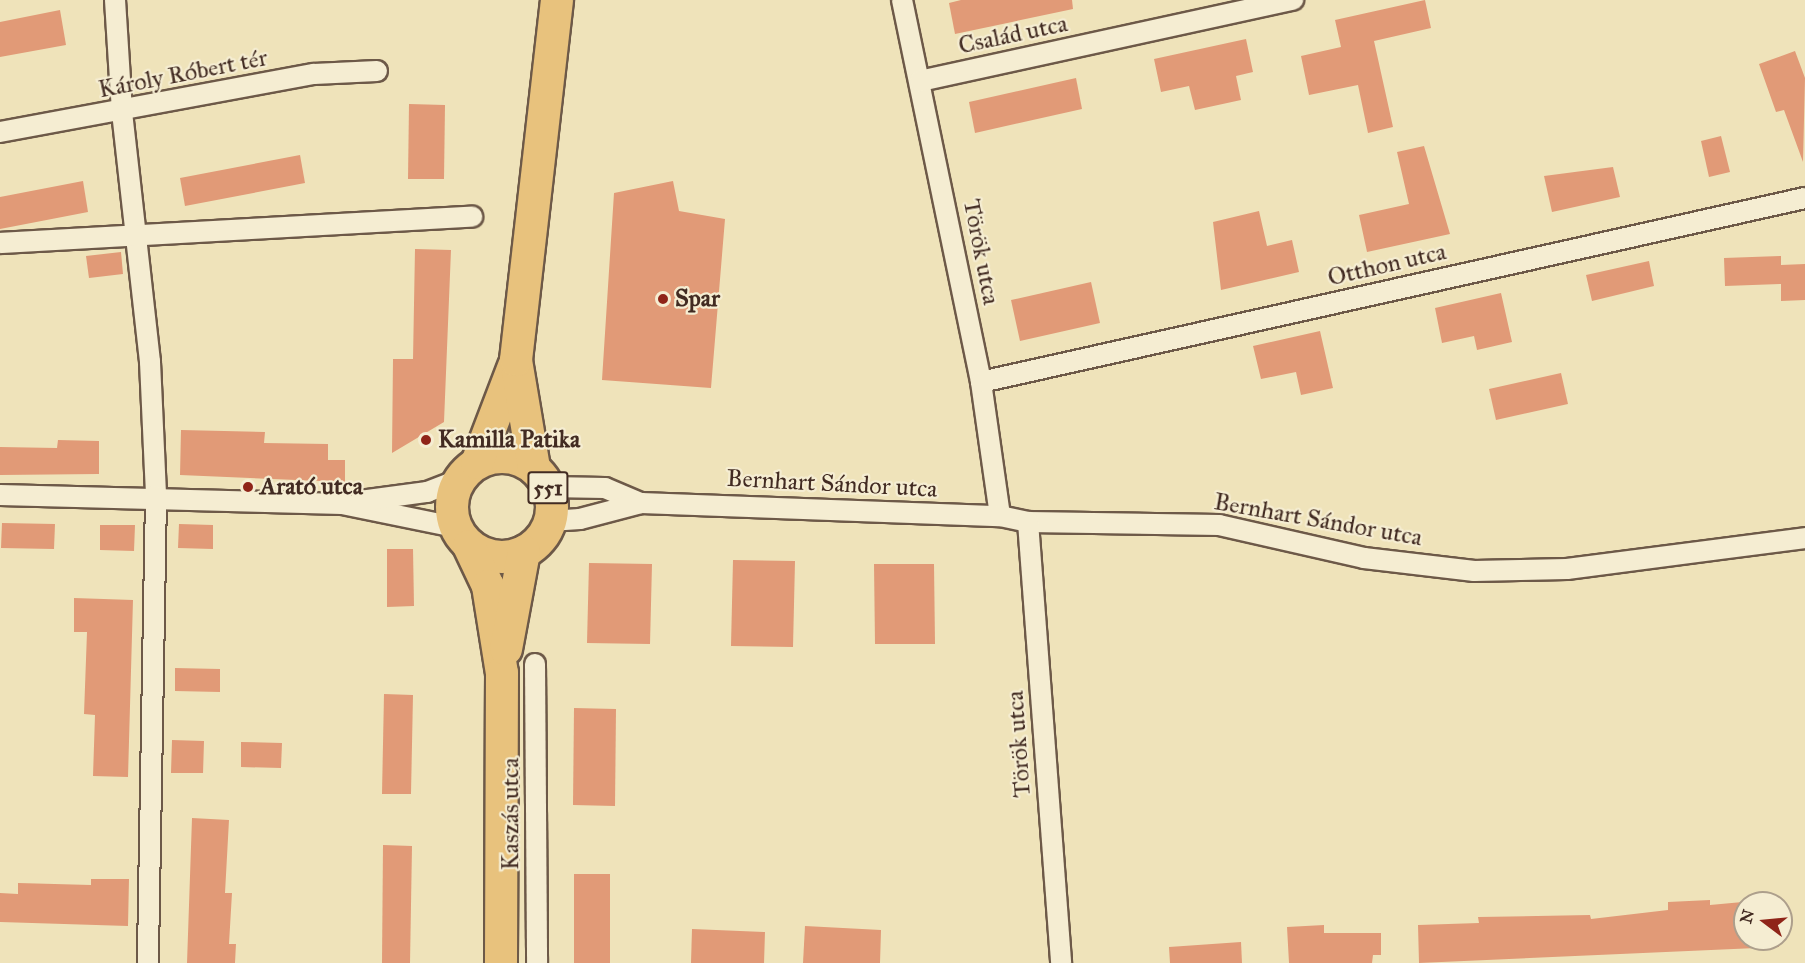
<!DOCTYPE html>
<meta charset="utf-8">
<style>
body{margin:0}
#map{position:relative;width:1805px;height:963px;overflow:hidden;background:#efe3ba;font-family:"IM FELL Great Primer",serif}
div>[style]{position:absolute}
.building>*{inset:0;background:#e19a77}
.roads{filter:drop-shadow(2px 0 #6d5948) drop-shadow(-2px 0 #6d5948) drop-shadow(0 2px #6d5948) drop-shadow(0 -2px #6d5948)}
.minor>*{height:20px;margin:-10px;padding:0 10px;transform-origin:10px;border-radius:10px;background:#f5edd2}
.primary>*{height:32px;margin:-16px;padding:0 16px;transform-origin:16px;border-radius:16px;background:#e8c27d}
.primary>.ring{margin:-16px;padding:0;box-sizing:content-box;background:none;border:32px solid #e8c27d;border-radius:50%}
.dots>*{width:16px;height:16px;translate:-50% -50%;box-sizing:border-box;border:3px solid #f5edd2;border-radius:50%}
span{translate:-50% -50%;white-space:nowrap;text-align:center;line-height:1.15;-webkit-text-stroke:4.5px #f5edd2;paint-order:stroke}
.shield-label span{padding:2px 4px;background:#f5edd2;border:2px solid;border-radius:4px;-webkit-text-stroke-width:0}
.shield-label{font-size:22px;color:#422b22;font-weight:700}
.street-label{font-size:24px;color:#422b22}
.poi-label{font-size:24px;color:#422b22;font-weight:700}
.left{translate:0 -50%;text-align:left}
.north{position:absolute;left:1733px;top:891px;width:60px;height:60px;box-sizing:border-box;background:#f5edd2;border:2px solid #ad9f8c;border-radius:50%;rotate:286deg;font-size:16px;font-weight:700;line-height:24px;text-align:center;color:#422b22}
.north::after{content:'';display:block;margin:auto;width:21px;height:27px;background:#8f2418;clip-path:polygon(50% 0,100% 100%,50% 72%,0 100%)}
</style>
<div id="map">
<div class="building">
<i style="clip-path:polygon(961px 0,1072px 0,1073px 9px,955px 34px,949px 3px)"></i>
<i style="clip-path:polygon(1425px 0,1431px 28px,1374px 41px,1393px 127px,1368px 133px,1358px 85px,1309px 95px,1301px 56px,1341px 47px,1335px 20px)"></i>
<i style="clip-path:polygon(60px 10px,66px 45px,0 57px,0 22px)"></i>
<i style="clip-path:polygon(1246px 39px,1253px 72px,1236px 76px,1241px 100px,1195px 110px,1189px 86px,1161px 92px,1154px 59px)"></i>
<i style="clip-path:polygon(1795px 51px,1805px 78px,1803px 162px,1784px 110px,1776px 112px,1759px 64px)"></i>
<i style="clip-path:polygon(1076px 78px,1082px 109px,975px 133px,969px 102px)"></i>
<i style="clip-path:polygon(409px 104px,445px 105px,444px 179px,408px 179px)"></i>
<i style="clip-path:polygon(1721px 136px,1730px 172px,1709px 177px,1701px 141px)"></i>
<i style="clip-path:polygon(1424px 146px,1450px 234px,1367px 252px,1359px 215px,1409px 204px,1397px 152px)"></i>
<i style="clip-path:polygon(300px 155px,305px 183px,185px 206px,180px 178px)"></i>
<i style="clip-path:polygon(1613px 167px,1620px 197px,1552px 212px,1544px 176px)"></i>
<i style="clip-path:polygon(83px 181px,88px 212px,0 229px,0 197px)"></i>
<i style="clip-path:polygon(673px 181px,679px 211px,725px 219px,711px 388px,602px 380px,614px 193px)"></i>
<i style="clip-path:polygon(1259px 211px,1267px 246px,1292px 240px,1299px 272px,1221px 290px,1213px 222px)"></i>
<i style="clip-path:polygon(415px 249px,451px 250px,444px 422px,392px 453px,393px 359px,413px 359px)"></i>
<i style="clip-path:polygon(121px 252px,123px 274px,89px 278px,86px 256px)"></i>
<i style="clip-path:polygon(1781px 256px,1781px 265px,1805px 264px,1805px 300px,1781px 301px,1781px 284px,1725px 286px,1724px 258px)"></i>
<i style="clip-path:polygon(1649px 261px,1654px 286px,1592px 301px,1586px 275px)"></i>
<i style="clip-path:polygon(1091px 282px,1100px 323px,1020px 341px,1011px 300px)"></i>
<i style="clip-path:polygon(1501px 293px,1512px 342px,1477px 350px,1474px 336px,1442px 343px,1435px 308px)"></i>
<i style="clip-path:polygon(1320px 331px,1333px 388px,1301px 395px,1296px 372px,1261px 379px,1253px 346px)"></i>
<i style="clip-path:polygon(1561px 373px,1568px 404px,1496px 420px,1489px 389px)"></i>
<i style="clip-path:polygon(181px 430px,265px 432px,264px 443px,328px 444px,328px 460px,345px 460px,345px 482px,180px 475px)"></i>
<i style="clip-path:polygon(58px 440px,99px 441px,99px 474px,0 475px,0 447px,57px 448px)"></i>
<i style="clip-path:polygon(2px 523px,55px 524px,54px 549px,1px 548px)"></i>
<i style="clip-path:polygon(179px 524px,213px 525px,213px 549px,178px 548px)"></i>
<i style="clip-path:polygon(100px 525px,135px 525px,134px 551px,100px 550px)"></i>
<i style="clip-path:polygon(387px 549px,413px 549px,414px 606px,387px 607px)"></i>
<i style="clip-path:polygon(733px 560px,795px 561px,793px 647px,731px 646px)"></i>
<i style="clip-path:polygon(589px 563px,652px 564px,650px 644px,587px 643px)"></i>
<i style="clip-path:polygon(874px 564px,934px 564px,935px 644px,875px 644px)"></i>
<i style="clip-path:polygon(74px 598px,133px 600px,128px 777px,93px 776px,95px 715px,84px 714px,87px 632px,74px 632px)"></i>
<i style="clip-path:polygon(175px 668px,220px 669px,220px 692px,175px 691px)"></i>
<i style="clip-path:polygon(384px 694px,413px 695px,411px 794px,382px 794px)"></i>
<i style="clip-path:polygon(574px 708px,616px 709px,615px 806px,573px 805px)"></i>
<i style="clip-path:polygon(172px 740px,204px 741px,203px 773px,171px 773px)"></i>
<i style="clip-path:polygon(241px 742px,282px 743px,281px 768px,241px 767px)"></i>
<i style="clip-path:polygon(192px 818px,229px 820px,225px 893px,232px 893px,229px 944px,236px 944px,235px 963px,187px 963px)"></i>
<i style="clip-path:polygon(383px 845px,412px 846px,410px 963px,382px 963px)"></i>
<i style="clip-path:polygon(574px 874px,610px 874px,610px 963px,574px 963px)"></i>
<i style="clip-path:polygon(91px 879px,129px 879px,128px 926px,0 922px,0 893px,18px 894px,18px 883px,91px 885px)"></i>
<i style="clip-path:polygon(1775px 899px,1776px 903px,1745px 903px,1745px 939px,1779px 939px,1779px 947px,1419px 963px,1418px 925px,1479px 923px,1478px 917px,1590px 915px,1591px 919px,1668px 910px,1668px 902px,1710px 900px,1710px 905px)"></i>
<i style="clip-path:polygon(1324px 925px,1324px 933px,1381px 933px,1381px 955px,1373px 955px,1372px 963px,1289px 963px,1287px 927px)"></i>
<i style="clip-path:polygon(805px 926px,881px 930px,880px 963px,803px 963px)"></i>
<i style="clip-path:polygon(692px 929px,765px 932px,764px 963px,691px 963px)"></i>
<i style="clip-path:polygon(1241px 942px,1242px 963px,1170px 963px,1169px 947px)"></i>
</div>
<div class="roads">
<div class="minor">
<i style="left:115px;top:0;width:112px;rotate:86.4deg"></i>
<i style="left:122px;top:112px;width:252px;rotate:83.6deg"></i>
<i style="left:150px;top:362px;width:134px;rotate:87.4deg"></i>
<i style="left:156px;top:496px;width:467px;rotate:91deg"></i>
<i style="left:902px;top:0;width:390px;rotate:78.3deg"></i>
<i style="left:981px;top:382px;width:135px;rotate:81.9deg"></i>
<i style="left:920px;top:81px;width:382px;rotate:-12.3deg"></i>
<i style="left:0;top:132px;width:319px;rotate:-10.5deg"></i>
<i style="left:314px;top:74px;width:63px;rotate:-2.7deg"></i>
<i style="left:0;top:243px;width:473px;rotate:-3.2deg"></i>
<i style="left:981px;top:382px;width:844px;rotate:-12.59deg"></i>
<i style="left:548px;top:487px;width:57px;rotate:1deg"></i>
<i style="left:605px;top:488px;width:39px;rotate:23deg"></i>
<i style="left:0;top:495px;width:342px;rotate:1.5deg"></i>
<i style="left:342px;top:504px;width:115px;rotate:11.5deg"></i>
<i style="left:360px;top:501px;width:68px;rotate:-7.7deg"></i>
<i style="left:427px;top:492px;width:34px;rotate:-21deg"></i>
<i style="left:550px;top:521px;width:30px;rotate:-4deg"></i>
<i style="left:580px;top:519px;width:63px;rotate:-14.7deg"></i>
<i style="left:641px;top:503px;width:359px;rotate:2.1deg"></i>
<i style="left:1000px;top:516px;width:29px;rotate:12deg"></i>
<i style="left:1028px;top:522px;width:191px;rotate:0.9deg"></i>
<i style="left:1219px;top:525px;width:149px;rotate:12.8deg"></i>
<i style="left:1364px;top:558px;width:111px;rotate:6.7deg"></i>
<i style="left:1474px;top:571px;width:93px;rotate:-1.2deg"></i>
<i style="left:1567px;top:569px;width:240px;rotate:-7.4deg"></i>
<i style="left:1028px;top:522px;width:442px;rotate:85.7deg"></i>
<i style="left:535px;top:664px;width:299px;rotate:89.6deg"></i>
</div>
<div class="primary">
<i class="ring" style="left:452px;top:457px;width:68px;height:68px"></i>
<i style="left:477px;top:463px;width:104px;rotate:-69.1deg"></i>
<i style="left:534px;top:468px;width:109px;rotate:-99.5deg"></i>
<i style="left:516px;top:360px;width:362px;rotate:-83.5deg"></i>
<i style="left:469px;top:546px;width:44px;rotate:64.6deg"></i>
<i style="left:488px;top:586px;width:88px;rotate:80.9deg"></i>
<i style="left:502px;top:673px;width:290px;rotate:90.2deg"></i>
<i style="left:506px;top:649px;width:99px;rotate:-79.5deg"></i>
</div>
</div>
<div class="dots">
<i style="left:663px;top:299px;background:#8f2418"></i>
<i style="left:426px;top:440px;background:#8f2418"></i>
<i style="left:248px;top:487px;background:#8f2418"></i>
</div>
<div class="shield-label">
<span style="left:548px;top:488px">551</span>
</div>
<div class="street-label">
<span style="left:1013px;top:35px;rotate:-12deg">Család utca</span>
<span style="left:183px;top:74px;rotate:-11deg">Károly Róbert tér</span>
<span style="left:981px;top:252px;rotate:79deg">Török utca</span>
<span style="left:1387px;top:265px;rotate:-13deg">Otthon utca</span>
<span style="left:832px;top:484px;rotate:3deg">Bernhart Sándor utca</span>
<span style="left:1318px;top:520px;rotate:10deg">Bernhart Sándor utca</span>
<span style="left:1019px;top:744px;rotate:-94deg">Török utca</span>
<span style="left:511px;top:814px;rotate:-90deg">Kaszás utca</span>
</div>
<div class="poi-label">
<span class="left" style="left:675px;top:299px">Spar</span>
<span class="left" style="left:438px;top:440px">Kamilla Patika</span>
<span class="left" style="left:260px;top:487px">Arató utca</span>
</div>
<div class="north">N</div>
</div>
